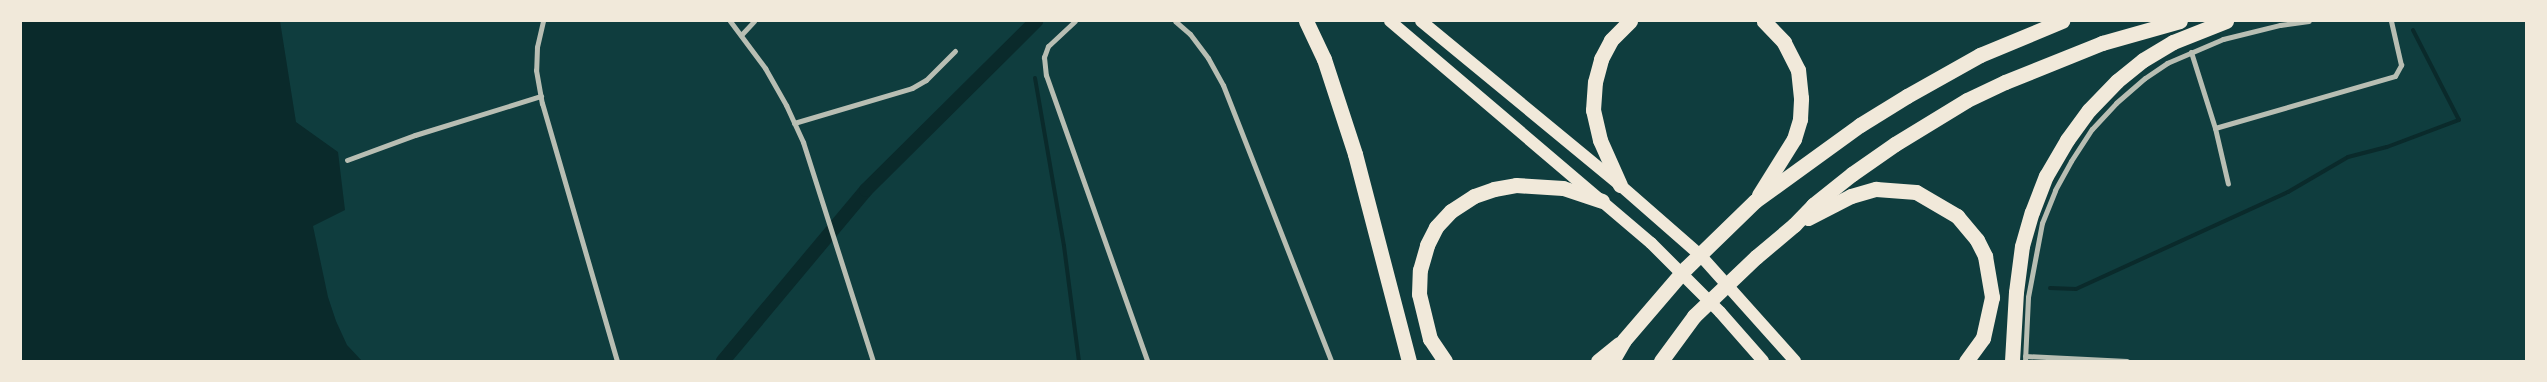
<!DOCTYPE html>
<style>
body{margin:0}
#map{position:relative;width:2547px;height:382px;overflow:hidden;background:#0f3d3e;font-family:"Work Sans",sans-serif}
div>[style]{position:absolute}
.water>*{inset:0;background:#0a2a2b}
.stream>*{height:4px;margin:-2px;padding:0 2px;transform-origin:2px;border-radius:2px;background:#0a2a2b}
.canal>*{height:14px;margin:-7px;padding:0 7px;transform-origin:7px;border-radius:7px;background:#0a2a2b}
.minor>*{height:5px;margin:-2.5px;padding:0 2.5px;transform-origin:2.5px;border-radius:2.5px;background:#b8beb3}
.primary>*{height:12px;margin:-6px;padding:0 6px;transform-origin:6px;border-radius:6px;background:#f1e9da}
.motorway>*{height:15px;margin:-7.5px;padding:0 7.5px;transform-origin:7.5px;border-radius:7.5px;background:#f1e9da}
span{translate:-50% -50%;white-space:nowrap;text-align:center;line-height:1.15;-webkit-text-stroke:4px #f1e9da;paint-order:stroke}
.frame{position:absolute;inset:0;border:22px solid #f1e9da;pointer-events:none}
</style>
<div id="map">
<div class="water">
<i style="clip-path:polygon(21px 21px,280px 21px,296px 122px,338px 152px,345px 210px,313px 226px,328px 297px,336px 321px,347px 345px,362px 361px,21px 361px)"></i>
</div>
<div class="stream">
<i style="left:1035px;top:78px;width:170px;rotate:80.2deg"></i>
<i style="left:1064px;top:246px;width:116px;rotate:82.6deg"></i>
<i style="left:2050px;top:288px;width:26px;rotate:2deg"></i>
<i style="left:2076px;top:289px;width:233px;rotate:-24.6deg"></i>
<i style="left:2288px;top:192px;width:69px;rotate:-30.3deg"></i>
<i style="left:2348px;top:157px;width:40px;rotate:-14.4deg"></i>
<i style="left:2387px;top:147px;width:77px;rotate:-20.6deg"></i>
<i style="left:2459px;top:120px;width:101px;rotate:-117.1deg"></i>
</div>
<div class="canal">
<i style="left:723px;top:361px;width:223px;rotate:-50.1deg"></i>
<i style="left:866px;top:190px;width:240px;rotate:-44.8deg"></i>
</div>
<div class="minor">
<i style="left:543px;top:21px;width:27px;rotate:103deg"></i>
<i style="left:537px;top:47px;width:23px;rotate:92deg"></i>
<i style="left:536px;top:70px;width:34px;rotate:80deg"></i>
<i style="left:542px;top:103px;width:269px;rotate:73.8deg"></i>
<i style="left:730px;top:21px;width:59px;rotate:53.3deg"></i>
<i style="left:765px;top:68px;width:43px;rotate:60.4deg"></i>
<i style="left:786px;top:105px;width:41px;rotate:65.3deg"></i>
<i style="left:803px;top:142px;width:230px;rotate:72.3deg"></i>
<i style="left:1075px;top:21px;width:37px;rotate:137deg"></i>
<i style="left:1048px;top:46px;width:12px;rotate:110deg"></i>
<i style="left:1044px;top:57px;width:18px;rotate:84deg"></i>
<i style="left:1046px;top:75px;width:303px;rotate:70.5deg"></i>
<i style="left:1175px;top:21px;width:20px;rotate:41deg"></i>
<i style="left:1190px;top:34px;width:30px;rotate:53deg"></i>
<i style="left:1208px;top:58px;width:31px;rotate:61deg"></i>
<i style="left:1223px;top:85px;width:296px;rotate:68.6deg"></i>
<i style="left:742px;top:34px;width:18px;rotate:-47deg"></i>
<i style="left:2191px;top:52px;width:80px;rotate:72.5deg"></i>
<i style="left:2215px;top:128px;width:57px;rotate:76.9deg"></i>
<i style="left:794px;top:123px;width:123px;rotate:-16.5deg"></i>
<i style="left:912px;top:88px;width:16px;rotate:-30deg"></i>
<i style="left:926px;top:80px;width:41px;rotate:-45deg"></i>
<i style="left:2215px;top:128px;width:187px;rotate:-16.1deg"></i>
<i style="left:2395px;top:76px;width:13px;rotate:-61deg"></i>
<i style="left:2401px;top:65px;width:45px;rotate:-102.8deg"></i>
<i style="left:347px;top:160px;width:72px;rotate:-20.2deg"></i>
<i style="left:415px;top:135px;width:132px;rotate:-17.2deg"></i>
<i style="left:2025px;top:356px;width:102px;rotate:2.8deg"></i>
<i style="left:2025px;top:361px;width:64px;rotate:-87.3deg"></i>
<i style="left:2028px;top:297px;width:75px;rotate:-79.3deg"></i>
<i style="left:2042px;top:223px;width:35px;rotate:-68deg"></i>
<i style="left:2055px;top:190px;width:33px;rotate:-61deg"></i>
<i style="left:2071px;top:161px;width:38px;rotate:-57deg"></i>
<i style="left:2092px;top:129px;width:35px;rotate:-47deg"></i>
<i style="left:2116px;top:103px;width:38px;rotate:-41deg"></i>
<i style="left:2145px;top:78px;width:27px;rotate:-34deg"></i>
<i style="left:2167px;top:63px;width:61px;rotate:-23.2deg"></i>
<i style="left:2223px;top:39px;width:59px;rotate:-13.8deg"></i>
<i style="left:2280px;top:25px;width:29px;rotate:-8deg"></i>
</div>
<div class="primary">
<i style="left:1390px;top:21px;width:343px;rotate:40.4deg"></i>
<i style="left:1651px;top:243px;width:98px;rotate:45deg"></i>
<i style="left:1720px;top:312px;width:65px;rotate:48.7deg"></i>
<i style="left:1421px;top:21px;width:258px;rotate:39.5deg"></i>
<i style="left:1620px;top:185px;width:108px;rotate:41.2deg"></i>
<i style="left:1701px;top:256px;width:141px;rotate:48.2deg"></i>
</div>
<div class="motorway">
<i style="left:1306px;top:21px;width:42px;rotate:64.7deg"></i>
<i style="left:1324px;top:59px;width:100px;rotate:71.9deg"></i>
<i style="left:1355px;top:154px;width:214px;rotate:75.4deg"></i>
<i style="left:1620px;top:185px;width:49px;rotate:-114deg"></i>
<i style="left:1600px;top:140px;width:31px;rotate:-103deg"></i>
<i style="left:1593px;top:110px;width:28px;rotate:-86deg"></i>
<i style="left:1595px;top:82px;width:24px;rotate:-75deg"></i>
<i style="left:1601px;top:59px;width:21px;rotate:-62deg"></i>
<i style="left:1611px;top:40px;width:27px;rotate:-45deg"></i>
<i style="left:1759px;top:195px;width:66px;rotate:-58deg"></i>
<i style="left:1794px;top:139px;width:21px;rotate:-73deg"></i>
<i style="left:1800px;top:119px;width:21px;rotate:-87deg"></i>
<i style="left:1801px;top:98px;width:28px;rotate:-96deg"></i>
<i style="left:1798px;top:70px;width:31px;rotate:-117deg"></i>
<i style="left:1784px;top:42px;width:29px;rotate:-134deg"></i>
<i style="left:1808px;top:218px;width:48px;rotate:-27.1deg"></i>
<i style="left:1851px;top:196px;width:26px;rotate:-16deg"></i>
<i style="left:1876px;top:189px;width:40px;rotate:4.3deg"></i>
<i style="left:1916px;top:192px;width:48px;rotate:30.3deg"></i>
<i style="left:1957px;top:216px;width:31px;rotate:50deg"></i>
<i style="left:1977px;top:240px;width:18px;rotate:63deg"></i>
<i style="left:1985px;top:256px;width:42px;rotate:80.3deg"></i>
<i style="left:1992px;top:297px;width:42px;rotate:102.4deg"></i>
<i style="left:1983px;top:338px;width:29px;rotate:126deg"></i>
<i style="left:1445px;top:361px;width:27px;rotate:-124deg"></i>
<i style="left:1430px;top:339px;width:46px;rotate:-103.7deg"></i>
<i style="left:1419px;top:294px;width:24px;rotate:-88deg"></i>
<i style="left:1420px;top:270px;width:26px;rotate:-74deg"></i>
<i style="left:1427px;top:245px;width:20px;rotate:-63deg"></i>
<i style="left:1436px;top:227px;width:22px;rotate:-47deg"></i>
<i style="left:1451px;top:211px;width:27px;rotate:-33deg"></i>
<i style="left:1474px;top:196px;width:21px;rotate:-19deg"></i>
<i style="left:1494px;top:189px;width:22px;rotate:-10deg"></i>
<i style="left:1516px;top:185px;width:47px;rotate:3.7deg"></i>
<i style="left:1563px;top:188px;width:41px;rotate:18.4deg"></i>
<i style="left:1598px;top:361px;width:27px;rotate:-39deg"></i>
<i style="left:1612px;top:361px;width:24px;rotate:-60deg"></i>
<i style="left:1624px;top:340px;width:95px;rotate:-49.3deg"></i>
<i style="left:1686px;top:268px;width:96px;rotate:-44.2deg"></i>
<i style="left:1755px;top:201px;width:130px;rotate:-35.9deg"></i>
<i style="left:1860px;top:125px;width:55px;rotate:-31.7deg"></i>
<i style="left:1907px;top:96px;width:84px;rotate:-29.3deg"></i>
<i style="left:1980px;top:55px;width:89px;rotate:-22.5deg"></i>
<i style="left:1661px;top:361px;width:56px;rotate:-53.7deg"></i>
<i style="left:1694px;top:316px;width:86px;rotate:-43.6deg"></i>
<i style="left:1756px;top:257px;width:50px;rotate:-40.1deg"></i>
<i style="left:1794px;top:225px;width:28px;rotate:-46deg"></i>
<i style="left:1813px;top:205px;width:50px;rotate:-38.5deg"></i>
<i style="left:1852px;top:174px;width:52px;rotate:-34.9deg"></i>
<i style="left:1895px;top:144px;width:84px;rotate:-31.4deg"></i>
<i style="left:1967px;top:100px;width:42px;rotate:-25.3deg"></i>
<i style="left:2005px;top:82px;width:105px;rotate:-21.9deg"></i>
<i style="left:2102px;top:43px;width:81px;rotate:-15.8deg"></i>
<i style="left:2012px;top:361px;width:69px;rotate:-86.7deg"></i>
<i style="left:2016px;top:292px;width:46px;rotate:-82.6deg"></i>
<i style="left:2022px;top:246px;width:35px;rotate:-74deg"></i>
<i style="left:2032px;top:212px;width:39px;rotate:-69deg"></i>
<i style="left:2046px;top:176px;width:42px;rotate:-59.7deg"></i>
<i style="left:2067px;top:140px;width:37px;rotate:-54deg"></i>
<i style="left:2089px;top:110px;width:40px;rotate:-46deg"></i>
<i style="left:2117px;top:81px;width:33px;rotate:-39deg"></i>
<i style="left:2143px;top:60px;width:35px;rotate:-31deg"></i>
<i style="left:2173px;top:42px;width:57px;rotate:-21.6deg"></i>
</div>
<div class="frame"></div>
</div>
